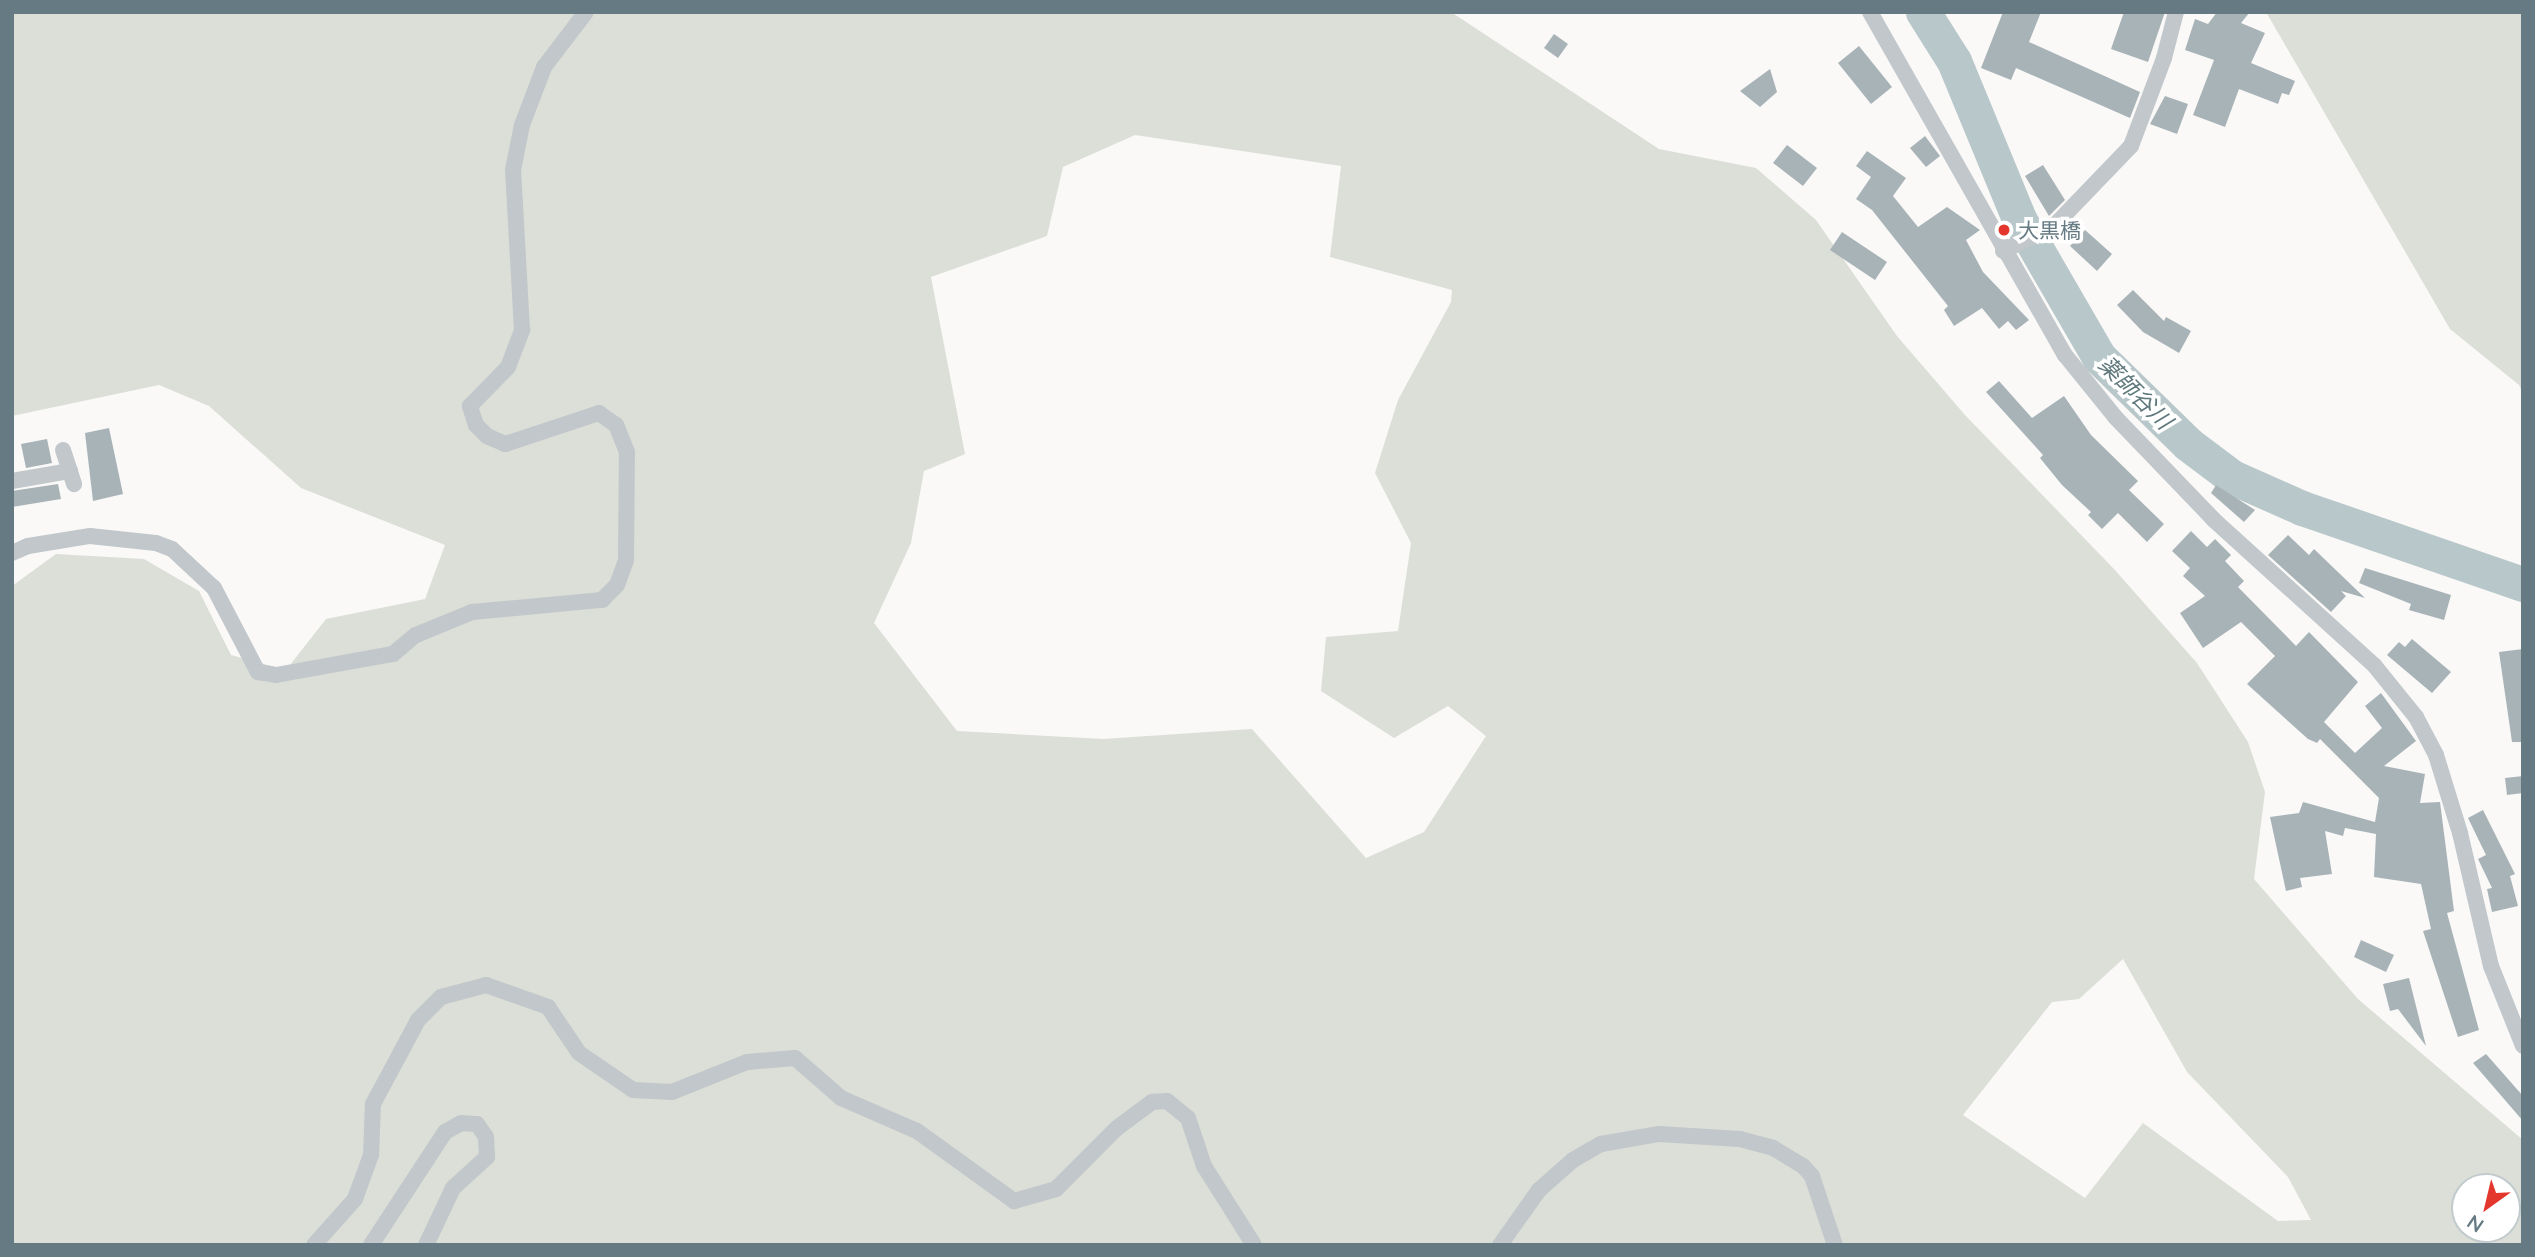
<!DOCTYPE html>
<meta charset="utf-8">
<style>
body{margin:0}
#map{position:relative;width:2535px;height:1257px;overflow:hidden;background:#faf9f8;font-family:Lato,"Noto Sans JP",sans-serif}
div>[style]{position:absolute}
.green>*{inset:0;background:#dbdfd7}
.river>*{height:35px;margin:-17.5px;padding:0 17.5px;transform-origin:17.5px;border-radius:17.5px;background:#b8c7c9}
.building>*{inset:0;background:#a8b3b7}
.street>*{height:16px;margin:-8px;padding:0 8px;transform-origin:8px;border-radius:8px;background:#c1c7ca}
.dots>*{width:19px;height:19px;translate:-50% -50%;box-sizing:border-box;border:4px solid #fff;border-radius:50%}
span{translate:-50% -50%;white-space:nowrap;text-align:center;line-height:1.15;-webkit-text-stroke:7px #fff;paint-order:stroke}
.poi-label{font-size:21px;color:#657a83}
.left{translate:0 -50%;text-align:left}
.water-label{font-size:23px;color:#60797c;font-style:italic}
.frame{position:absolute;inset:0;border:14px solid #657a83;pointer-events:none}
.north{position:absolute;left:2451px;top:1173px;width:70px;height:70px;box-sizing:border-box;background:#fff;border:2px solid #c1cacd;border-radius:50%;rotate:214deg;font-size:19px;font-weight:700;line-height:28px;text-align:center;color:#657a83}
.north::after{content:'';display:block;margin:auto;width:24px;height:32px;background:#e3372e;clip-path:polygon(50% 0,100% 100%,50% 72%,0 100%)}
</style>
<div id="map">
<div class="green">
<i style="clip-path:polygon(evenodd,12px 12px,1451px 12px,1659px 149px,1756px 168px,1816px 220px,1897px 336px,1965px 415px,2114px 569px,2197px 663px,2248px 742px,2265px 792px,2254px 879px,2358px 999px,2523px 1140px,2523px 1245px,12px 1245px,12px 586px,56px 554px,144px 559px,199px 591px,231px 655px,286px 670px,326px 619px,425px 599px,445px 545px,301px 488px,209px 406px,159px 385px,12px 416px,12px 12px,1135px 135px,1341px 166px,1330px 257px,1452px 290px,1451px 302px,1398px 400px,1375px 473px,1411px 543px,1398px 631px,1326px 637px,1321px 691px,1394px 738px,1448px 706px,1486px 736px,1424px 832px,1366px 858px,1252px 729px,1103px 739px,957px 731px,874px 623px,911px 543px,924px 471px,965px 454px,931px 277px,1047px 236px,1063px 167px,1135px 135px,12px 12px,2123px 959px,2187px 1072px,2288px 1177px,2311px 1220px,2278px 1221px,2143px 1123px,2085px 1198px,1963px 1115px,2052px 1002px,2079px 999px,2123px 959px,12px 12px,2465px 1187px,2507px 1187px,2507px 1229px,2465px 1229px,2465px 1187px)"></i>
<i style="clip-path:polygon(2266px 12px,2523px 12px,2523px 394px,2519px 385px,2450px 329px)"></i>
</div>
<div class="river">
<i style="left:1923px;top:12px;width:58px;rotate:57.7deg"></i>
<i style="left:1954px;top:61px;width:171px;rotate:67.6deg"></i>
<i style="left:2019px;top:219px;width:160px;rotate:59.9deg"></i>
<i style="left:2099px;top:357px;width:124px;rotate:44.3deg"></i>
<i style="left:2188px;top:444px;width:55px;rotate:36.9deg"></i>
<i style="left:2232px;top:477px;width:77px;rotate:23.9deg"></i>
<i style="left:2302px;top:508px;width:234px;rotate:19deg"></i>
</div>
<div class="building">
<i style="clip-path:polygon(2003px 12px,2041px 12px,2029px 42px,2140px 92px,2130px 118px,2016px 68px,2011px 80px,1981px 68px)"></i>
<i style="clip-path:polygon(2124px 12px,2165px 12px,2148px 62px,2111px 49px)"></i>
<i style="clip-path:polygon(2217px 12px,2250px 12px,2241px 23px,2265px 33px,2251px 63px,2295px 81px,2289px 95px,2282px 93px,2278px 104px,2239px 89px,2225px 127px,2193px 115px,2214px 60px,2185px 50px,2195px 19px,2208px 24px)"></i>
<i style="clip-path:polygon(1554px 34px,1568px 44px,1558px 58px,1544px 48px)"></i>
<i style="clip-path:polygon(1859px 46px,1892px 87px,1871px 104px,1838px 63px)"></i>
<i style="clip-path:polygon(1770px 69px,1777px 92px,1760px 107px,1740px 91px)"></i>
<i style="clip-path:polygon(2165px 96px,2188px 104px,2177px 134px,2150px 124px)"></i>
<i style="clip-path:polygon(1925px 136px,1940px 156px,1926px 167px,1910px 148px)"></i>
<i style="clip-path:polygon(1787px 145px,1817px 168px,1803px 186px,1773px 163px)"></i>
<i style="clip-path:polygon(1867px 151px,1906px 178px,1893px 196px,1918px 227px,1947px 207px,1980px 230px,1966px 240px,1983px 272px,2029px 320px,2016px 330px,2008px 321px,1999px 329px,1982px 308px,1954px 326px,1944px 310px,1948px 306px,1872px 210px,1856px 199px,1871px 177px,1856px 166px)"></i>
<i style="clip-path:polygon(2043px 165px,2065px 200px,2049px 216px,2025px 176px)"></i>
<i style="clip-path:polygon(2085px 230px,2112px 254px,2097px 271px,2070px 246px)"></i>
<i style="clip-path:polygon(1842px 232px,1887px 262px,1875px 280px,1830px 250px)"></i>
<i style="clip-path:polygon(2133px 290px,2164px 321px,2166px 317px,2191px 331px,2179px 353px,2143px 332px,2117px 305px)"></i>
<i style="clip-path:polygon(1999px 381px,2032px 418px,2064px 396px,2091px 435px,2138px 481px,2129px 490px,2164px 524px,2147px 542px,2118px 513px,2102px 529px,2088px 515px,2091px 512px,2062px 485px,2040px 458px,2043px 455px,1986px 392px)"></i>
<i style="clip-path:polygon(109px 428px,123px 494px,93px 501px,85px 433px)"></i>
<i style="clip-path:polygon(47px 439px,52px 463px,26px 468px,21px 444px)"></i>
<i style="clip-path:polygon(58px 484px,61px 499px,12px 507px,12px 491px)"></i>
<i style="clip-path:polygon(2216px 485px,2255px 510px,2244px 522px,2211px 493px)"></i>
<i style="clip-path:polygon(2191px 531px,2207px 547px,2215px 539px,2231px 555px,2225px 561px,2244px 581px,2238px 587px,2296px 646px,2309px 632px,2358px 682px,2324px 722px,2355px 753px,2382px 728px,2365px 706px,2381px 693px,2416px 741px,2384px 766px,2425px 774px,2420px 803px,2440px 802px,2454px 911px,2447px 913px,2479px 1030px,2458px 1037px,2423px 931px,2431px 929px,2421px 884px,2374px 877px,2376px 834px,2345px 828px,2343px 836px,2325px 831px,2332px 874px,2300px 878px,2302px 887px,2286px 891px,2270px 817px,2299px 813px,2303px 802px,2375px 822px,2379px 798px,2320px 739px,2317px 743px,2308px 739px,2247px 684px,2275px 656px,2241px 622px,2203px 648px,2180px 613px,2205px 596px,2183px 576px,2190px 568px,2172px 551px)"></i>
<i style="clip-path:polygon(2288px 535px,2309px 555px,2314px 549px,2365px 598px,2341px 591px,2346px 596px,2331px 612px,2268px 555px)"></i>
<i style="clip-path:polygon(2365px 568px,2451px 595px,2444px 620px,2409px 610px,2411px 604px,2359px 583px)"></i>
<i style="clip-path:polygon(2412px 639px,2451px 672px,2432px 693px,2387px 655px,2399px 642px,2405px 647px)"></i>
<i style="clip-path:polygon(2523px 649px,2523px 742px,2512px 742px,2499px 652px)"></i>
<i style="clip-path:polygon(2523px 776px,2523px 793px,2507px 795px,2505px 778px)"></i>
<i style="clip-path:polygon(2483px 810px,2515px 874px,2510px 876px,2518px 906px,2492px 912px,2487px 889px,2492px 888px,2478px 859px,2486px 855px,2468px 818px)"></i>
<i style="clip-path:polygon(2361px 940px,2394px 955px,2386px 972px,2354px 957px)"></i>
<i style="clip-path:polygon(2409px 978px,2426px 1046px,2398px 1009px,2390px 1011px,2383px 984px)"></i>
<i style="clip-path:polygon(2486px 1054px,2523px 1096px,2523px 1121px,2473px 1063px)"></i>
</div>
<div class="street">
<i style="left:1870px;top:12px;width:395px;rotate:60.4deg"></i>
<i style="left:2065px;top:355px;width:81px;rotate:51deg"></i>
<i style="left:2116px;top:418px;width:141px;rotate:46.1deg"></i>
<i style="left:2214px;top:520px;width:216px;rotate:42.2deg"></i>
<i style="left:2374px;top:665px;width:67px;rotate:51.1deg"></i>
<i style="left:2416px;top:717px;width:43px;rotate:62.2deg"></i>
<i style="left:2436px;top:755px;width:82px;rotate:72.9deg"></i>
<i style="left:2460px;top:833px;width:137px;rotate:76.9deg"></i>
<i style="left:2491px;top:966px;width:86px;rotate:68.2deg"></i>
<i style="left:2003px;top:251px;width:57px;rotate:-26.1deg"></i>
<i style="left:2054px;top:226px;width:111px;rotate:-46.1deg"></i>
<i style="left:2131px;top:146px;width:94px;rotate:-69.4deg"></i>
<i style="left:2164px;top:58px;width:48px;rotate:-75.4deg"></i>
<i style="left:63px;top:450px;width:36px;rotate:72deg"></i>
<i style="left:12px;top:481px;width:59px;rotate:-9.8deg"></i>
<i style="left:12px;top:553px;width:17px;rotate:-24deg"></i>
<i style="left:28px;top:546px;width:63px;rotate:-9.2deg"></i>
<i style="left:90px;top:536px;width:66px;rotate:6.1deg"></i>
<i style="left:156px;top:543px;width:17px;rotate:21deg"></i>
<i style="left:172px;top:549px;width:57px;rotate:42.9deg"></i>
<i style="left:214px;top:588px;width:95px;rotate:62.4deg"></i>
<i style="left:258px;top:672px;width:18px;rotate:9deg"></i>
<i style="left:276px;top:675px;width:119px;rotate:-10.2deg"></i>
<i style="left:393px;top:654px;width:30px;rotate:-40deg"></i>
<i style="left:416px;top:635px;width:61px;rotate:-22.3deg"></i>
<i style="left:472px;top:612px;width:131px;rotate:-5.3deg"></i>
<i style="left:602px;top:600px;width:21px;rotate:-45deg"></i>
<i style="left:617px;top:585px;width:27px;rotate:-70deg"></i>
<i style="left:626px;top:560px;width:108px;rotate:-89.5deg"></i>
<i style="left:627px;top:452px;width:29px;rotate:-112deg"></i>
<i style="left:616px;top:425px;width:21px;rotate:-145deg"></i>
<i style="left:599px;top:413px;width:99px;rotate:161.7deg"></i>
<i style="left:505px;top:444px;width:20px;rotate:-156deg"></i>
<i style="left:487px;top:436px;width:16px;rotate:-135deg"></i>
<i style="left:476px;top:425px;width:20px;rotate:-108deg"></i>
<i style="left:470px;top:406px;width:54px;rotate:-45.7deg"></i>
<i style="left:508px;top:367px;width:40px;rotate:-69deg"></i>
<i style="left:522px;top:330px;width:160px;rotate:-93.2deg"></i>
<i style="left:513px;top:170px;width:46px;rotate:-78.7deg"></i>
<i style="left:522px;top:125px;width:62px;rotate:-69.2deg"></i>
<i style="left:544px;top:67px;width:69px;rotate:-52.6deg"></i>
<i style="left:314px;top:1245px;width:62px;rotate:-48.3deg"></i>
<i style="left:355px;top:1199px;width:47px;rotate:-70deg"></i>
<i style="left:371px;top:1155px;width:51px;rotate:-87.8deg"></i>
<i style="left:373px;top:1104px;width:95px;rotate:-61.8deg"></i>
<i style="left:418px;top:1020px;width:33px;rotate:-45deg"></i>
<i style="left:441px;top:997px;width:47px;rotate:-14.9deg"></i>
<i style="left:486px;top:985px;width:66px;rotate:19.5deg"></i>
<i style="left:548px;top:1007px;width:55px;rotate:56deg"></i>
<i style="left:579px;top:1053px;width:65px;rotate:34.4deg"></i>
<i style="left:633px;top:1090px;width:39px;rotate:3deg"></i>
<i style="left:672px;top:1092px;width:81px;rotate:-21.8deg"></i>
<i style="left:747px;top:1062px;width:48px;rotate:-4.8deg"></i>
<i style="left:795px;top:1058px;width:61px;rotate:41deg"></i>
<i style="left:841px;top:1098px;width:83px;rotate:23.5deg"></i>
<i style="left:917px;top:1131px;width:120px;rotate:35.8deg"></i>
<i style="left:1014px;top:1201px;width:44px;rotate:-15.9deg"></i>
<i style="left:1056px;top:1189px;width:86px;rotate:-45deg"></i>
<i style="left:1117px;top:1128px;width:44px;rotate:-36.6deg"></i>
<i style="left:1152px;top:1102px;width:15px;rotate:-4deg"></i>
<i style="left:1167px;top:1101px;width:27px;rotate:39deg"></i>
<i style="left:1188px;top:1118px;width:51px;rotate:71.6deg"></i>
<i style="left:1204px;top:1166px;width:93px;rotate:57.7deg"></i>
<i style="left:371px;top:1245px;width:135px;rotate:-56.8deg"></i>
<i style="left:445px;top:1132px;width:18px;rotate:-29deg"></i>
<i style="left:461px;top:1123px;width:16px;rotate:4deg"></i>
<i style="left:477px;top:1124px;width:16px;rotate:55deg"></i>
<i style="left:486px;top:1137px;width:20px;rotate:87deg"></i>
<i style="left:487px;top:1157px;width:46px;rotate:137.6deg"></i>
<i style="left:453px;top:1188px;width:63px;rotate:115.3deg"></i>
<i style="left:1500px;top:1245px;width:67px;rotate:-54.7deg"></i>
<i style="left:1539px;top:1190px;width:45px;rotate:-41.4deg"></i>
<i style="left:1573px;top:1160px;width:32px;rotate:-30deg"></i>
<i style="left:1601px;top:1144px;width:59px;rotate:-9.8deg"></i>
<i style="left:1659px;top:1134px;width:81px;rotate:3.5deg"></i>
<i style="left:1740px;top:1139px;width:34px;rotate:15deg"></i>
<i style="left:1773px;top:1148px;width:35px;rotate:31deg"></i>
<i style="left:1803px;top:1166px;width:13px;rotate:48deg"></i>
<i style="left:1812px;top:1176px;width:73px;rotate:71.6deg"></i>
</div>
<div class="dots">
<i style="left:2004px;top:230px;background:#e3372e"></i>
</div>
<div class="poi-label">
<span class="left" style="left:2018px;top:230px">大黒橋</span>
</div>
<div class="water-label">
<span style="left:2136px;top:392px;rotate:45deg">薬師谷川</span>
</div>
<div class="frame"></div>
<div class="north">N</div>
</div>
